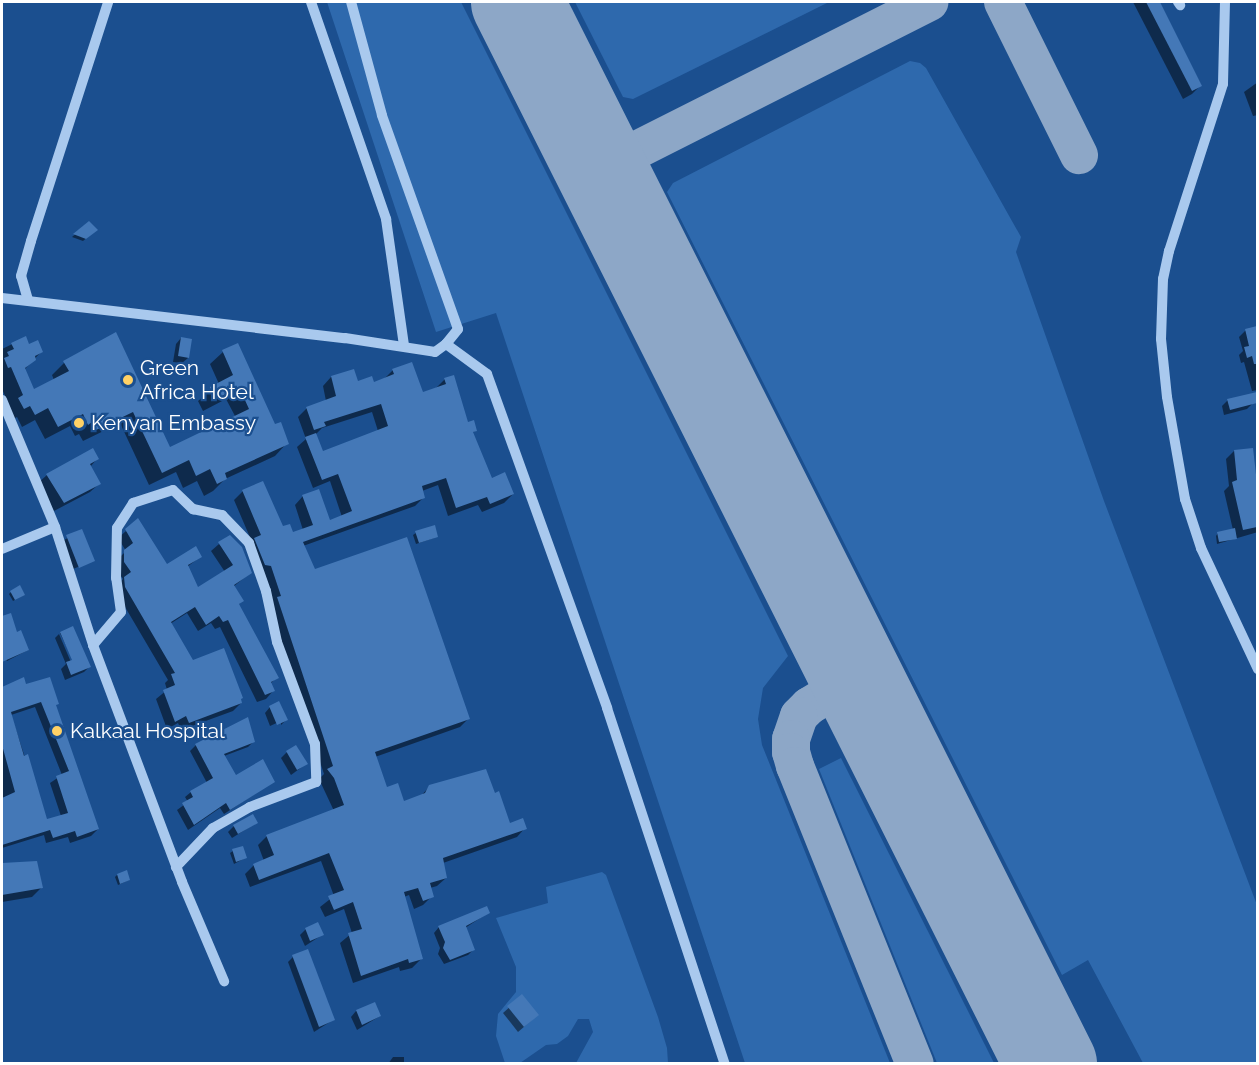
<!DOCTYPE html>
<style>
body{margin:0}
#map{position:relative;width:1259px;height:1065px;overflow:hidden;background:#1b4f8f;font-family:Raleway,sans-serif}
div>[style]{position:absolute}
.green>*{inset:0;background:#2e69ad}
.shadow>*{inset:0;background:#0007}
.taxiway>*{height:38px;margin:-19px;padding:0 19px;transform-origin:19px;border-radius:19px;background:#8da7c7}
.runway>*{height:92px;margin:-46px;padding:0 46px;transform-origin:46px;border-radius:46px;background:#8da7c7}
.building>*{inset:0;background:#4478b7}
.minor>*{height:10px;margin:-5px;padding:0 5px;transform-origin:5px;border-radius:5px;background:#a9c9ee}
.dots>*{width:16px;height:16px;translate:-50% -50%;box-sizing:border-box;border:3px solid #1b4f8f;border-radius:50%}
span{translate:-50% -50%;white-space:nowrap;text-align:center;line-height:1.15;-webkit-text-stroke:4.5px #1b4f8f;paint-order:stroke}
.poi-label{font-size:21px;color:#fff}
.left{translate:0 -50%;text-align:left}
.frame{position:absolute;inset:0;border:3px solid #fff;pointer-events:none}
</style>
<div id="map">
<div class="green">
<i style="clip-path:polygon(327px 2px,461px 2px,788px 656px,763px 688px,758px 719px,762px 745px,890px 1063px,745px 1063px,496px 313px,436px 332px)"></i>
<i style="clip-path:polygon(575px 2px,829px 2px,633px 99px,623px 97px)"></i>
<i style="clip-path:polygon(910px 61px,920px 63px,926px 68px,1021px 237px,1016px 252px,1104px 501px,1257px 905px,1257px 1063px,1143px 1063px,1088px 960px,1062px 975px,667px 192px,673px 183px)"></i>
<i style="clip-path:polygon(841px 758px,994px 1063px,937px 1063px,819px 769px)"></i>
<i style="clip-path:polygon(602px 872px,606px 875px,658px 1017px,667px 1048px,668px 1063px,576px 1063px,593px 1032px,589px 1019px,578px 1019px,568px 1036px,557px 1044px,546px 1045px,520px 1063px,505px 1063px,496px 1036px,498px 1014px,516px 992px,516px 967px,496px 918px,548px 903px,546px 887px)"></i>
</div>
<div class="shadow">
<i style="clip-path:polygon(1133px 2px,1158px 2px,1201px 85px,1192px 94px,1183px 99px)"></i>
<i style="clip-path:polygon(1258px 82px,1258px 115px,1253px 116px,1244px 92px)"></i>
<i style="clip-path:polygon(89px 223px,96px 230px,83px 241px,72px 237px)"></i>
<i style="clip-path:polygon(1257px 328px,1258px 390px,1252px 391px,1244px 362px,1241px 363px,1239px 355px,1243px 351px,1239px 337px,1245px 331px)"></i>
<i style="clip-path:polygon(115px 334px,169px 449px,235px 416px,226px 399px,203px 411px,198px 401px,219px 384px,210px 364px,223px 352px,287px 443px,275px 456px,225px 479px,213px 491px,204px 496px,197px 481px,183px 488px,176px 472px,149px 485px,120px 423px,83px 441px,79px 434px,75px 436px,70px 426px,45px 439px,35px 420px,22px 427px,17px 417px,11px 420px,7px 400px,2px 389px,2px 349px,25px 338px,28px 346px,41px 352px,24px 370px,34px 391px,54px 380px,52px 375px,64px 363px)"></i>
<i style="clip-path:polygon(181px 338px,188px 358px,182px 363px,173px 362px,176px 344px)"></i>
<i style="clip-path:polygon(evenodd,393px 370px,422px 394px,436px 388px,445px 379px,467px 424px,476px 430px,472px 433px,491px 480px,513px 494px,504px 503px,482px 512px,478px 505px,448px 516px,438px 485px,422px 491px,424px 497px,415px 506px,303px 546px,314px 571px,469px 718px,460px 727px,375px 757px,386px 789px,403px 802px,420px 797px,429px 787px,509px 825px,525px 828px,517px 837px,443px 863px,446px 878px,437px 886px,430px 888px,432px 896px,423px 905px,414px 909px,409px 895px,404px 897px,421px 959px,412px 968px,400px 971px,399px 967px,353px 983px,340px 943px,352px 933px,344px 909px,325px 917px,320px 907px,334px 896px,321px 861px,250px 887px,245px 874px,254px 865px,264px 861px,258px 845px,267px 836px,334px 811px,319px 779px,324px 774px,269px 608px,252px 542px,234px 500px,243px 491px,282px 528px,292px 534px,303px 530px,295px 505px,303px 496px,330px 522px,342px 517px,330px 481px,313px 488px,297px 447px,306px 439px,298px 417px,307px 408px,326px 401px,323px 386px,331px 377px,357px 383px,373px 384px,383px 380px,393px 370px,372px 412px,378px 431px,322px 453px,315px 435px,322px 428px,372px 412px)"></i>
<i style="clip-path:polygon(1228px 400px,1252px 404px,1247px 409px,1224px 415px,1222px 406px)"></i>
<i style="clip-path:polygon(1251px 449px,1258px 487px,1258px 532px,1217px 544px,1216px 536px,1218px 533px,1233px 530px,1224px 491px,1229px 486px,1226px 459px,1234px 451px)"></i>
<i style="clip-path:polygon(97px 459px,90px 467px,99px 484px,90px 492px,54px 511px,38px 483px,47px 475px)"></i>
<i style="clip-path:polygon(434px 527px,436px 536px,434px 538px,416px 544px,413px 535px,416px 533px)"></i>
<i style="clip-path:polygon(81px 531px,93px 561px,73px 569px,62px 541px)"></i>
<i style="clip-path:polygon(126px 531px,166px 566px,200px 557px,187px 567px,198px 589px,225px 572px,211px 551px,219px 544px,250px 573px,233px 587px,242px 601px,238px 605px,277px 677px,270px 684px,273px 691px,266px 699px,257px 702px,220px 627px,215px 629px,211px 623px,198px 631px,187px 613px,170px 624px,193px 662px,241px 703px,233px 711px,181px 730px,178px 723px,167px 729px,156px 699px,167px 690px,165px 683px,168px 680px,118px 595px,116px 586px,123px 579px,117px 570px,117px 560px,126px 551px,118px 538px)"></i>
<i style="clip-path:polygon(11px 592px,24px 595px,13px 601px,9px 594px)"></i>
<i style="clip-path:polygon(10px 615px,16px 634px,28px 650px,7px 661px,2px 648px,2px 619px)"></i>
<i style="clip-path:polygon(73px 628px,89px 667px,84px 672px,65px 680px,61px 669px,66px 664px,55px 638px,59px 634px,73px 667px,76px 666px,60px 633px)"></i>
<i style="clip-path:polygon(evenodd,2px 682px,3px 688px,26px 686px,55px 706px,98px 829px,91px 836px,70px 843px,68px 837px,46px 843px,44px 835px,2px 848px,2px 682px,35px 707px,62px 775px,50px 783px,61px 816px,46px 821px,11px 715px,35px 707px)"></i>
<i style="clip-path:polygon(270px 707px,286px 720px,281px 725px,281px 721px,270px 726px,265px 713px)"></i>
<i style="clip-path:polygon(253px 742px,248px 747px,224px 756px,235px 777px,274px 781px,224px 814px,220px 808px,188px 830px,177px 810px,188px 802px,185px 797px,191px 792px,207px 783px,190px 751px,196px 745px)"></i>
<i style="clip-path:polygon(287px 752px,306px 764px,291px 775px,281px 758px)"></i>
<i style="clip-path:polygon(256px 823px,232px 838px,228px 832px,234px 826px)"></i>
<i style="clip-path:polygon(233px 851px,245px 858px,234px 864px,230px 853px)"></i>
<i style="clip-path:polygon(36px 863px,41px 888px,32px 897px,2px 902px,2px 867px)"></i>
<i style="clip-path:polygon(117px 875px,129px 880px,118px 885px,115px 877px)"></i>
<i style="clip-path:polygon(488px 913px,465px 928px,473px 950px,468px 955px,444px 964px,438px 954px,440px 948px,434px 933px,439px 927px)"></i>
<i style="clip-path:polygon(306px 929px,322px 935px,305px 946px,300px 935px)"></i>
<i style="clip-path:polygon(293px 957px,333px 1020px,314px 1032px,288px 962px)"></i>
<i style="clip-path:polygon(522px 996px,532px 1020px,518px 1032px,503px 1013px)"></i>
<i style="clip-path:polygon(356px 1011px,380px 1016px,357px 1030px,351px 1017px)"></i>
<i style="clip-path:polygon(393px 1057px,404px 1057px,404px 1064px,388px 1064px)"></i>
</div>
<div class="taxiway">
<i style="left:1003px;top:2px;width:171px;rotate:63.6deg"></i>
<i style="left:601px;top:168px;width:368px;rotate:-26.8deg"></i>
<i style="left:857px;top:677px;width:56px;rotate:148.9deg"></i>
<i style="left:809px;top:706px;width:14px;rotate:135deg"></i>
<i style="left:799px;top:716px;width:24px;rotate:109deg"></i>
<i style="left:791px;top:739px;width:13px;rotate:90deg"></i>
<i style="left:791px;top:752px;width:15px;rotate:74deg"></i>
<i style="left:795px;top:766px;width:321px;rotate:68.1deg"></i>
</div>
<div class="runway">
<i style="left:517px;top:2px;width:1189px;rotate:63.31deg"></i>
</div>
<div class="building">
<i style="clip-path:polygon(1146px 2px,1160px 2px,1202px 86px,1192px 91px)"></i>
<i style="clip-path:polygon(89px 221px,98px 230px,86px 239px,73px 234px)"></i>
<i style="clip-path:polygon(1257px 326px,1257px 364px,1254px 364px,1252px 356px,1247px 358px,1244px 347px,1249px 346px,1245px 329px)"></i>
<i style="clip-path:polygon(116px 332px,170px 447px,249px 409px,239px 387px,216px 399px,210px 387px,233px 375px,222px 350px,238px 343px,275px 424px,281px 422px,289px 444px,225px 473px,227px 479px,217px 484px,210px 469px,196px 476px,189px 460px,162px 473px,133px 412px,96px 430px,92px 422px,88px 425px,83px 414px,58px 427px,48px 408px,35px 415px,30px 406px,24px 409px,18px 398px,23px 395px,11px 367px,8px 368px,4px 358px,9px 356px,7px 352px,14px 349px,11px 343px,26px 336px,29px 344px,38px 340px,43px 352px,35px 356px,36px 360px,25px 368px,34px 389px,69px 371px,63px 361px)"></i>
<i style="clip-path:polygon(181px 337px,192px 339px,189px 358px,178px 356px)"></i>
<i style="clip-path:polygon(412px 362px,423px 392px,446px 384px,444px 378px,454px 375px,468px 422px,474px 420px,477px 431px,473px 432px,492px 478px,505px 472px,514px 494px,490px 504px,487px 497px,456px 508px,446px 478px,422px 486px,425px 498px,303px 542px,315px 569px,407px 537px,470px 719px,375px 752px,387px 787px,398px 783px,404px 801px,425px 793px,429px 785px,486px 769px,495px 793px,499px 791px,510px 823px,523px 818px,527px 829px,443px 858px,447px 878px,430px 883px,434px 897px,423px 901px,418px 888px,404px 892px,423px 959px,409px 963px,408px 959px,361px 976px,348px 933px,362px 929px,353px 902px,334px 910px,328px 896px,344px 890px,329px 853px,259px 880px,253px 864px,274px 855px,266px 835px,344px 805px,334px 778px,327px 769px,333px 766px,277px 597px,281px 596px,271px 566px,265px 565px,254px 538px,261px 535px,242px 490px,263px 481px,283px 526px,290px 524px,293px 532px,313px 525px,302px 495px,319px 489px,330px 520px,352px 511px,338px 474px,322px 480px,305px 437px,316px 433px,323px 451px,388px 426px,381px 404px,324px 422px,326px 426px,314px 430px,306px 407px,336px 396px,331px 376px,354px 369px,358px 381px,372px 376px,374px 382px,394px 374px,392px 369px)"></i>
<i style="clip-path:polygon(1257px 392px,1257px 403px,1230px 410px,1227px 399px)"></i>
<i style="clip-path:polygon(93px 448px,99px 459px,90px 464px,101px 484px,64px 503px,46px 474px)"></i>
<i style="clip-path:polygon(1253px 448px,1257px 483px,1257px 527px,1243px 530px,1232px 482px,1237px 480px,1234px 450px)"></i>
<i style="clip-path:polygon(138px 518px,167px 564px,196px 546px,202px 557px,188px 565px,198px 587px,233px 565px,218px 542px,230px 535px,242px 547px,252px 573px,234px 585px,244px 601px,239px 604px,279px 678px,271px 682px,275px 691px,265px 695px,228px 620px,223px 622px,219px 616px,206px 625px,195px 607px,171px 622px,193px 660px,224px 648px,243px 698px,241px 699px,242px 703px,189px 723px,186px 716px,175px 722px,163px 690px,175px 685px,171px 674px,175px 673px,125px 587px,124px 577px,131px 572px,124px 562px,124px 550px,133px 543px,125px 529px)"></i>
<i style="clip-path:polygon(435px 525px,438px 537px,419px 543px,415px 531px)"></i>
<i style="clip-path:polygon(1235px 528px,1237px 539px,1219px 542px,1217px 532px)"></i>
<i style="clip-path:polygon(82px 529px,95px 561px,79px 568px,66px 535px)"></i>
<i style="clip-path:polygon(20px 585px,25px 595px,15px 600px,10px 591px)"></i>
<i style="clip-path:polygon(11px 613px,17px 632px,21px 630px,29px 650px,2px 662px,2px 616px)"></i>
<i style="clip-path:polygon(73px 626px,91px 667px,71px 675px,66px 662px,72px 660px,60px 632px)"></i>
<i style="clip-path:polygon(evenodd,24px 677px,26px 684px,50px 677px,59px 704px,56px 705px,99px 829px,77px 837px,75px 831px,53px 838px,50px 830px,2px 845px,2px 798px,15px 792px,2px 745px,2px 687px,24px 677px,41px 702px,69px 771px,56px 776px,68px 813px,47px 819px,28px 754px,24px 756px,11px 712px,41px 702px)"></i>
<i style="clip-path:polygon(279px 701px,288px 720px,277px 725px,269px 706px)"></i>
<i style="clip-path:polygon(248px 717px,255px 742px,224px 754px,236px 775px,263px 759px,275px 782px,230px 810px,226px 803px,194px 825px,182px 803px,193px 797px,190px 791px,213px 778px,195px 744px)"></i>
<i style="clip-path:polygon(296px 745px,308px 764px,297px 770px,286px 751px)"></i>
<i style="clip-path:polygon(253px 814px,258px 823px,238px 834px,233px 825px)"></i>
<i style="clip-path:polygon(243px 846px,247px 858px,236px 862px,232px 849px)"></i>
<i style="clip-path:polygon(37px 861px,43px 888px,2px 895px,2px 863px)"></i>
<i style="clip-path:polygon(127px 870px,130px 880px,120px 884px,117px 874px)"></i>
<i style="clip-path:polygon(487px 906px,490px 913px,466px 926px,475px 950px,450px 960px,443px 948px,445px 942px,438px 926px)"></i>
<i style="clip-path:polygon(318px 922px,324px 935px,310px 941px,305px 928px)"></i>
<i style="clip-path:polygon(308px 949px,335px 1020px,319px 1027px,292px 955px)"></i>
<i style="clip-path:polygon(522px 994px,539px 1015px,524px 1027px,507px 1006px)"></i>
<i style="clip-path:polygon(375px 1002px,381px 1016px,362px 1025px,356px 1010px)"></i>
</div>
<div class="minor">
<i style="left:311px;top:2px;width:230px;rotate:70.9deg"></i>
<i style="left:386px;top:219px;width:128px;rotate:81.9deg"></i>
<i style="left:1178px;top:2px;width:4px;rotate:56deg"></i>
<i style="left:1225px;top:2px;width:82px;rotate:91.4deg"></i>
<i style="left:1223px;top:84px;width:176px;rotate:107.9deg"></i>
<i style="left:1169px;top:251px;width:29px;rotate:102deg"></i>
<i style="left:1163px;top:279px;width:60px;rotate:91.9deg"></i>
<i style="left:1161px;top:339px;width:58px;rotate:84.1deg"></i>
<i style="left:1167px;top:397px;width:104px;rotate:80deg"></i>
<i style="left:1185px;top:499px;width:52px;rotate:71.9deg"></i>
<i style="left:1201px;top:548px;width:134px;rotate:64.8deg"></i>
<i style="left:2px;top:298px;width:345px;rotate:6.7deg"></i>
<i style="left:345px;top:338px;width:91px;rotate:8.8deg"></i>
<i style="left:435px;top:352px;width:14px;rotate:-36deg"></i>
<i style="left:446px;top:344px;width:19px;rotate:-51deg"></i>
<i style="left:458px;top:329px;width:227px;rotate:-109.6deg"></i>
<i style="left:382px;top:115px;width:117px;rotate:-105.3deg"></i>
<i style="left:28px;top:300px;width:25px;rotate:-106deg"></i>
<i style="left:21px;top:276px;width:36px;rotate:-74deg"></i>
<i style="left:31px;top:241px;width:251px;rotate:-72.1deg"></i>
<i style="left:446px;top:344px;width:51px;rotate:36.2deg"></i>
<i style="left:487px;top:374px;width:355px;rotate:70.2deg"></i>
<i style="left:607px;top:708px;width:375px;rotate:71.7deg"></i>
<i style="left:2px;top:400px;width:138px;rotate:67.3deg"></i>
<i style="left:55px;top:527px;width:124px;rotate:72.1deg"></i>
<i style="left:93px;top:645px;width:253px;rotate:69.4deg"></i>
<i style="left:182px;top:882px;width:108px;rotate:67deg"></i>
<i style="left:2px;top:549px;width:57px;rotate:-22.5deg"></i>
<i style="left:93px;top:645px;width:43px;rotate:-49.7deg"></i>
<i style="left:121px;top:612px;width:34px;rotate:-98deg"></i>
<i style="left:116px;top:578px;width:50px;rotate:-88.9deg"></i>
<i style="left:117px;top:528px;width:30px;rotate:-57deg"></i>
<i style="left:133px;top:503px;width:42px;rotate:-18deg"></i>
<i style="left:173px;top:490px;width:28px;rotate:44deg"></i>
<i style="left:193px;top:509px;width:30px;rotate:12deg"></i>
<i style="left:222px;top:515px;width:39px;rotate:46deg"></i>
<i style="left:249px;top:543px;width:51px;rotate:70.5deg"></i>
<i style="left:266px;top:591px;width:52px;rotate:77.8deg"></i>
<i style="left:277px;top:642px;width:109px;rotate:69.6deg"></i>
<i style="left:315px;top:744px;width:38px;rotate:88deg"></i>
<i style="left:316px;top:782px;width:71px;rotate:159.3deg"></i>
<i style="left:250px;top:807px;width:43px;rotate:150.4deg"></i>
<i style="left:213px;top:828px;width:54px;rotate:133.5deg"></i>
</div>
<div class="dots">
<i style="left:128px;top:380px;background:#ffd166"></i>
<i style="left:79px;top:423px;background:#ffd166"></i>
<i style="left:57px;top:731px;background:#ffd166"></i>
</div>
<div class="poi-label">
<span class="left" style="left:140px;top:380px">Green<br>Africa Hotel</span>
<span class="left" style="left:91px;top:423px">Kenyan Embassy</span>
<span class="left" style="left:70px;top:731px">Kalkaal Hospital</span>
</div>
<div class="frame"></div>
</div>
